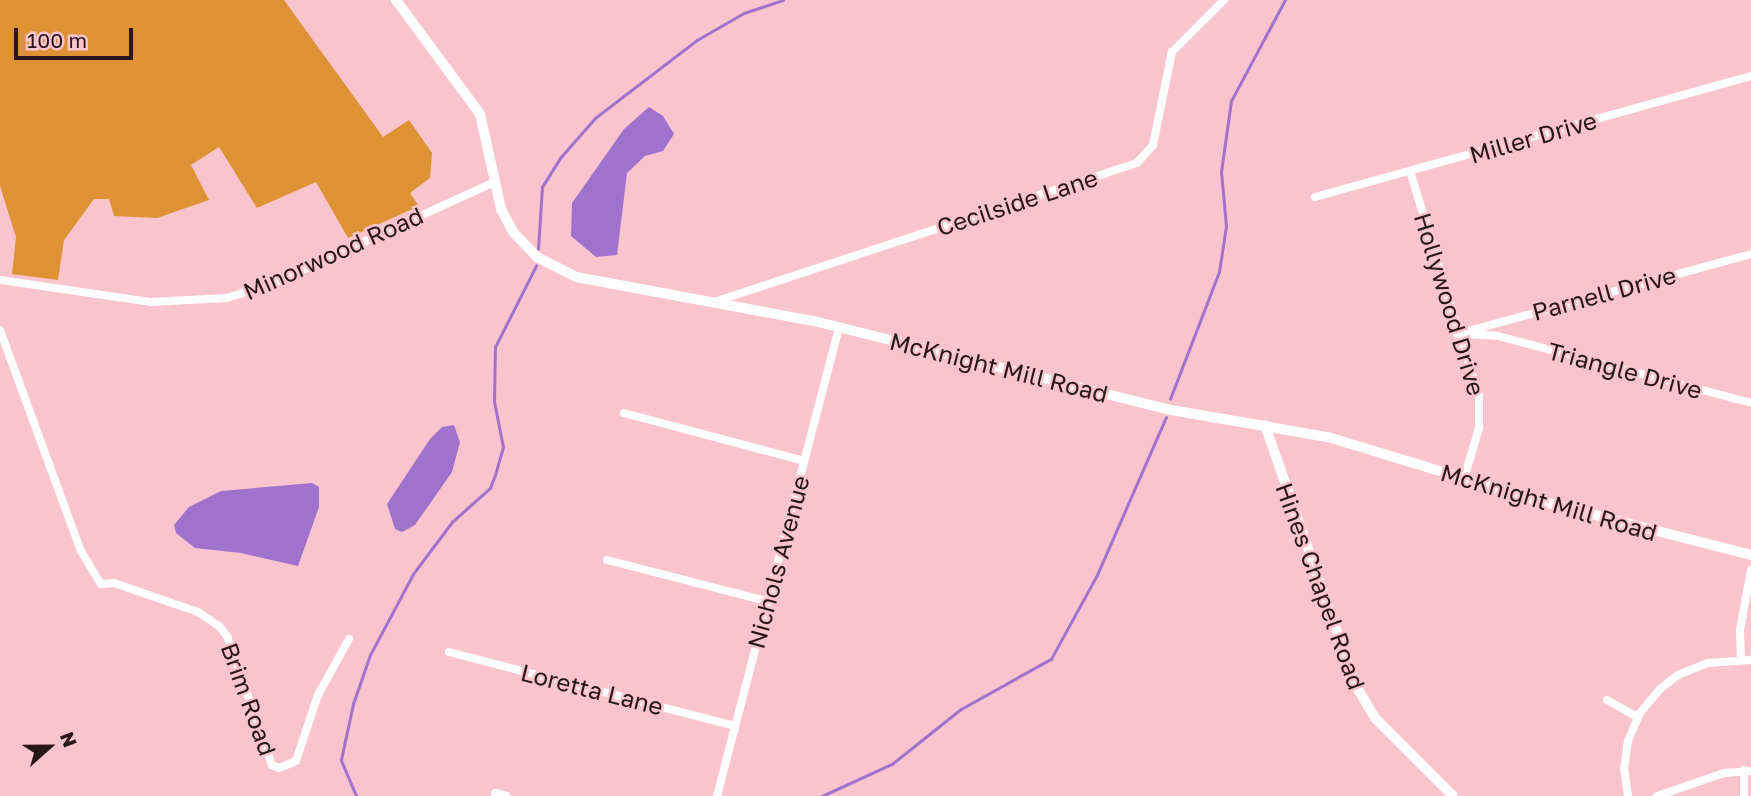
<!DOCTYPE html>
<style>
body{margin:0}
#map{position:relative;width:1751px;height:796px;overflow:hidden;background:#fac4ce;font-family:"Golos Text",sans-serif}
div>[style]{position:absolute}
.forest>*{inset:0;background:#df9234}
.water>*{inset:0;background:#a172cd}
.stream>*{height:2.5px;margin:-1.25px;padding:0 1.25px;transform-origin:1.25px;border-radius:1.25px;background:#a172cd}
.minor>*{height:8px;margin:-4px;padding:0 4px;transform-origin:4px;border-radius:4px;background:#fff}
.tertiary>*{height:10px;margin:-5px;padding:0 5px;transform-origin:5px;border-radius:5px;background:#fff}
span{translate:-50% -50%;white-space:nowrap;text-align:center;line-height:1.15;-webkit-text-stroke:5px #fac4ce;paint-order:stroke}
.street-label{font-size:24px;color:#29161a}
.north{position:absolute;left:14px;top:712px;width:70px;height:70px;-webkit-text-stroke:5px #fac4ce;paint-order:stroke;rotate:69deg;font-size:19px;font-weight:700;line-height:28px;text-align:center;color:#29161a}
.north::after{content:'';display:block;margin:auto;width:24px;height:32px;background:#29161a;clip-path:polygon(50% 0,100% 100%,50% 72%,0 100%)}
.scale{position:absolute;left:14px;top:28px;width:119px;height:32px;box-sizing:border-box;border:4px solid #29161a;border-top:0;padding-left:9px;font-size:21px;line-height:24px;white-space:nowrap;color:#29161a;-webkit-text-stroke:5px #fac4ce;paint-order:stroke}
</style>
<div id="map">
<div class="forest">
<i style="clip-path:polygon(0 0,284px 0,383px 137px,409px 120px,432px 153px,430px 178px,410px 193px,419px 206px,348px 238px,316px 182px,257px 208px,219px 147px,191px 165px,209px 200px,157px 218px,114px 216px,109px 199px,94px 199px,64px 240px,58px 280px,12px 274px,16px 237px,0 186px)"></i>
</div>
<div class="water">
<i style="clip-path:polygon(649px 107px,663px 116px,674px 134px,663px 151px,645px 156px,627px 173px,617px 255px,596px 257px,571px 236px,572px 203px,624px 129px)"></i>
<i style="clip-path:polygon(454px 425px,460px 442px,452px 472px,415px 525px,402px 532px,395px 529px,387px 504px,430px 439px,442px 427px)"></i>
<i style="clip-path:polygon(312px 483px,319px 487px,319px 507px,298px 566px,241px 553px,195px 548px,176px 533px,174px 525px,189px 507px,221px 491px)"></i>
</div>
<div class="stream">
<i style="left:538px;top:249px;width:62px;rotate:-86.3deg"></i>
<i style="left:542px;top:187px;width:34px;rotate:-58deg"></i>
<i style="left:560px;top:158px;width:53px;rotate:-48.8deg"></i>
<i style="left:595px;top:118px;width:128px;rotate:-37.4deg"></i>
<i style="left:697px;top:40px;width:54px;rotate:-29.9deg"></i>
<i style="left:744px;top:13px;width:41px;rotate:-18.4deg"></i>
<i style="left:1170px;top:399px;width:136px;rotate:-68.9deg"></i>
<i style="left:1219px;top:272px;width:47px;rotate:-81.3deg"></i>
<i style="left:1226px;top:226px;width:54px;rotate:-95.3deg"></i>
<i style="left:1221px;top:172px;width:72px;rotate:-82deg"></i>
<i style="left:1231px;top:101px;width:115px;rotate:-61.9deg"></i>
<i style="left:356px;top:796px;width:39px;rotate:-113deg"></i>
<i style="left:341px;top:760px;width:57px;rotate:-77.9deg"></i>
<i style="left:353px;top:704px;width:52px;rotate:-70.9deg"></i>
<i style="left:370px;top:655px;width:92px;rotate:-62deg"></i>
<i style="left:413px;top:574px;width:65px;rotate:-53.1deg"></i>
<i style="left:452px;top:522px;width:51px;rotate:-41.8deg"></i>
<i style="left:490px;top:488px;width:14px;rotate:-69deg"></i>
<i style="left:495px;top:475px;width:29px;rotate:-74deg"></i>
<i style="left:503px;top:447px;width:46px;rotate:-101.3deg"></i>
<i style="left:494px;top:402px;width:55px;rotate:-89deg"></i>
<i style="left:495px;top:347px;width:91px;rotate:-63.2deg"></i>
<i style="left:822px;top:796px;width:77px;rotate:-24.6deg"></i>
<i style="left:892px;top:764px;width:88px;rotate:-38.6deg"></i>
<i style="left:961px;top:709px;width:103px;rotate:-29.1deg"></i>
<i style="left:1051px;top:659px;width:96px;rotate:-61.3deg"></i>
<i style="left:1097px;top:575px;width:172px;rotate:-66.4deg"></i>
</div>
<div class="minor">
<i style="left:1410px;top:171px;width:235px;rotate:73deg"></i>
<i style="left:1479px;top:396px;width:32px;rotate:90deg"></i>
<i style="left:1479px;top:428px;width:53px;rotate:106.4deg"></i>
<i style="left:1315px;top:197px;width:452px;rotate:-15.5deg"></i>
<i style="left:0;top:280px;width:153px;rotate:8.3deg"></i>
<i style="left:151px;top:302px;width:76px;rotate:-3deg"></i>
<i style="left:227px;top:298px;width:52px;rotate:-18.1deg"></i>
<i style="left:276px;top:282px;width:240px;rotate:-24.6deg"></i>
<i style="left:714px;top:302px;width:445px;rotate:-18.2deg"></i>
<i style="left:1137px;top:163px;width:24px;rotate:-48deg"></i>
<i style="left:1153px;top:145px;width:95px;rotate:-78.5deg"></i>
<i style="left:1172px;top:52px;width:74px;rotate:-45deg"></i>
<i style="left:0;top:330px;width:235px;rotate:69.9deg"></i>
<i style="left:81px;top:551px;width:39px;rotate:59deg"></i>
<i style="left:101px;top:584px;width:13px;rotate:-4deg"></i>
<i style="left:114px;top:583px;width:89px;rotate:19deg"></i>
<i style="left:198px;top:612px;width:25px;rotate:34deg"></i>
<i style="left:219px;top:626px;width:13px;rotate:51deg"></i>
<i style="left:227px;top:636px;width:137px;rotate:70.8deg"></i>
<i style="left:272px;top:765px;width:8px;rotate:23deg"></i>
<i style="left:279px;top:768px;width:18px;rotate:-22deg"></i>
<i style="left:296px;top:761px;width:70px;rotate:-71.6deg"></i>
<i style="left:318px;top:695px;width:64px;rotate:-61deg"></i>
<i style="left:1457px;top:334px;width:305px;rotate:-15.2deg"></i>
<i style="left:1464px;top:334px;width:34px;rotate:3deg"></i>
<i style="left:1498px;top:336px;width:262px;rotate:14.8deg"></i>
<i style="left:624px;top:413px;width:186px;rotate:14.9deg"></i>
<i style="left:607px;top:560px;width:165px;rotate:14.4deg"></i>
<i style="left:449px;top:652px;width:295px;rotate:14.5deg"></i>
<i style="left:1741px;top:659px;width:29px;rotate:-92deg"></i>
<i style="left:1740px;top:630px;width:61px;rotate:-79.6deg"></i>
<i style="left:1607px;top:700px;width:35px;rotate:29deg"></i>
<i style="left:495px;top:793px;width:12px;rotate:14deg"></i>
<i style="left:717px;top:796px;width:485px;rotate:-75.4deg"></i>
<i style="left:1628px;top:796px;width:27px;rotate:-98deg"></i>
<i style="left:1624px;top:769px;width:28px;rotate:-82deg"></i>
<i style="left:1628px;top:741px;width:30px;rotate:-67deg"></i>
<i style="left:1640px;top:713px;width:31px;rotate:-50deg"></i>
<i style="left:1660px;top:689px;width:23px;rotate:-38deg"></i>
<i style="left:1678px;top:675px;width:32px;rotate:-22deg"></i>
<i style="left:1708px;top:663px;width:43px;rotate:-4deg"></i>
<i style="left:1657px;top:796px;width:71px;rotate:-18.9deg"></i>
<i style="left:1724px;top:773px;width:27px;rotate:-4deg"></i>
<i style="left:1744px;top:796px;width:26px;rotate:-90deg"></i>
</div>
<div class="tertiary">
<i style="left:396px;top:0;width:142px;rotate:53.6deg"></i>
<i style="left:480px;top:114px;width:97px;rotate:77.5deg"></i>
<i style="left:501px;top:209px;width:26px;rotate:62deg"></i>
<i style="left:513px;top:232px;width:35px;rotate:46deg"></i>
<i style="left:537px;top:257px;width:44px;rotate:27.1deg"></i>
<i style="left:576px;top:277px;width:242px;rotate:10.5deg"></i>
<i style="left:814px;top:321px;width:368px;rotate:14deg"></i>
<i style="left:1171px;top:410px;width:159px;rotate:9.8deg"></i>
<i style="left:1328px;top:437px;width:206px;rotate:16.9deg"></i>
<i style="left:1525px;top:497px;width:233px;rotate:14.4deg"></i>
<i style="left:1265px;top:425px;width:276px;rotate:70.8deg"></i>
<i style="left:1356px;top:686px;width:37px;rotate:59deg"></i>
<i style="left:1375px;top:718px;width:110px;rotate:45deg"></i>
</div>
<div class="street-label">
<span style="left:1533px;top:137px;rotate:-16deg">Miller Drive</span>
<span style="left:1017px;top:202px;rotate:-18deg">Cecilside Lane</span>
<span style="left:333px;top:253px;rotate:-24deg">Minorwood Road</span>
<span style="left:1604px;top:293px;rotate:-15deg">Parnell Drive</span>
<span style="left:1450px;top:304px;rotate:73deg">Hollywood Drive</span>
<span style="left:999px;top:367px;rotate:14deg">McKnight Mill Road</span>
<span style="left:1625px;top:370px;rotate:15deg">Triangle Drive</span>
<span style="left:1549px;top:502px;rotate:16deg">McKnight Mill Road</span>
<span style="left:778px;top:562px;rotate:-75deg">Nichols Avenue</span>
<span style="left:1321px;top:586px;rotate:70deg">Hines Chapel Road</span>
<span style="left:592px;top:689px;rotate:14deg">Loretta Lane</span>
<span style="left:249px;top:699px;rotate:70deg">Brim Road</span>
</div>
<div class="north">N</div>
<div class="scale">100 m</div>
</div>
